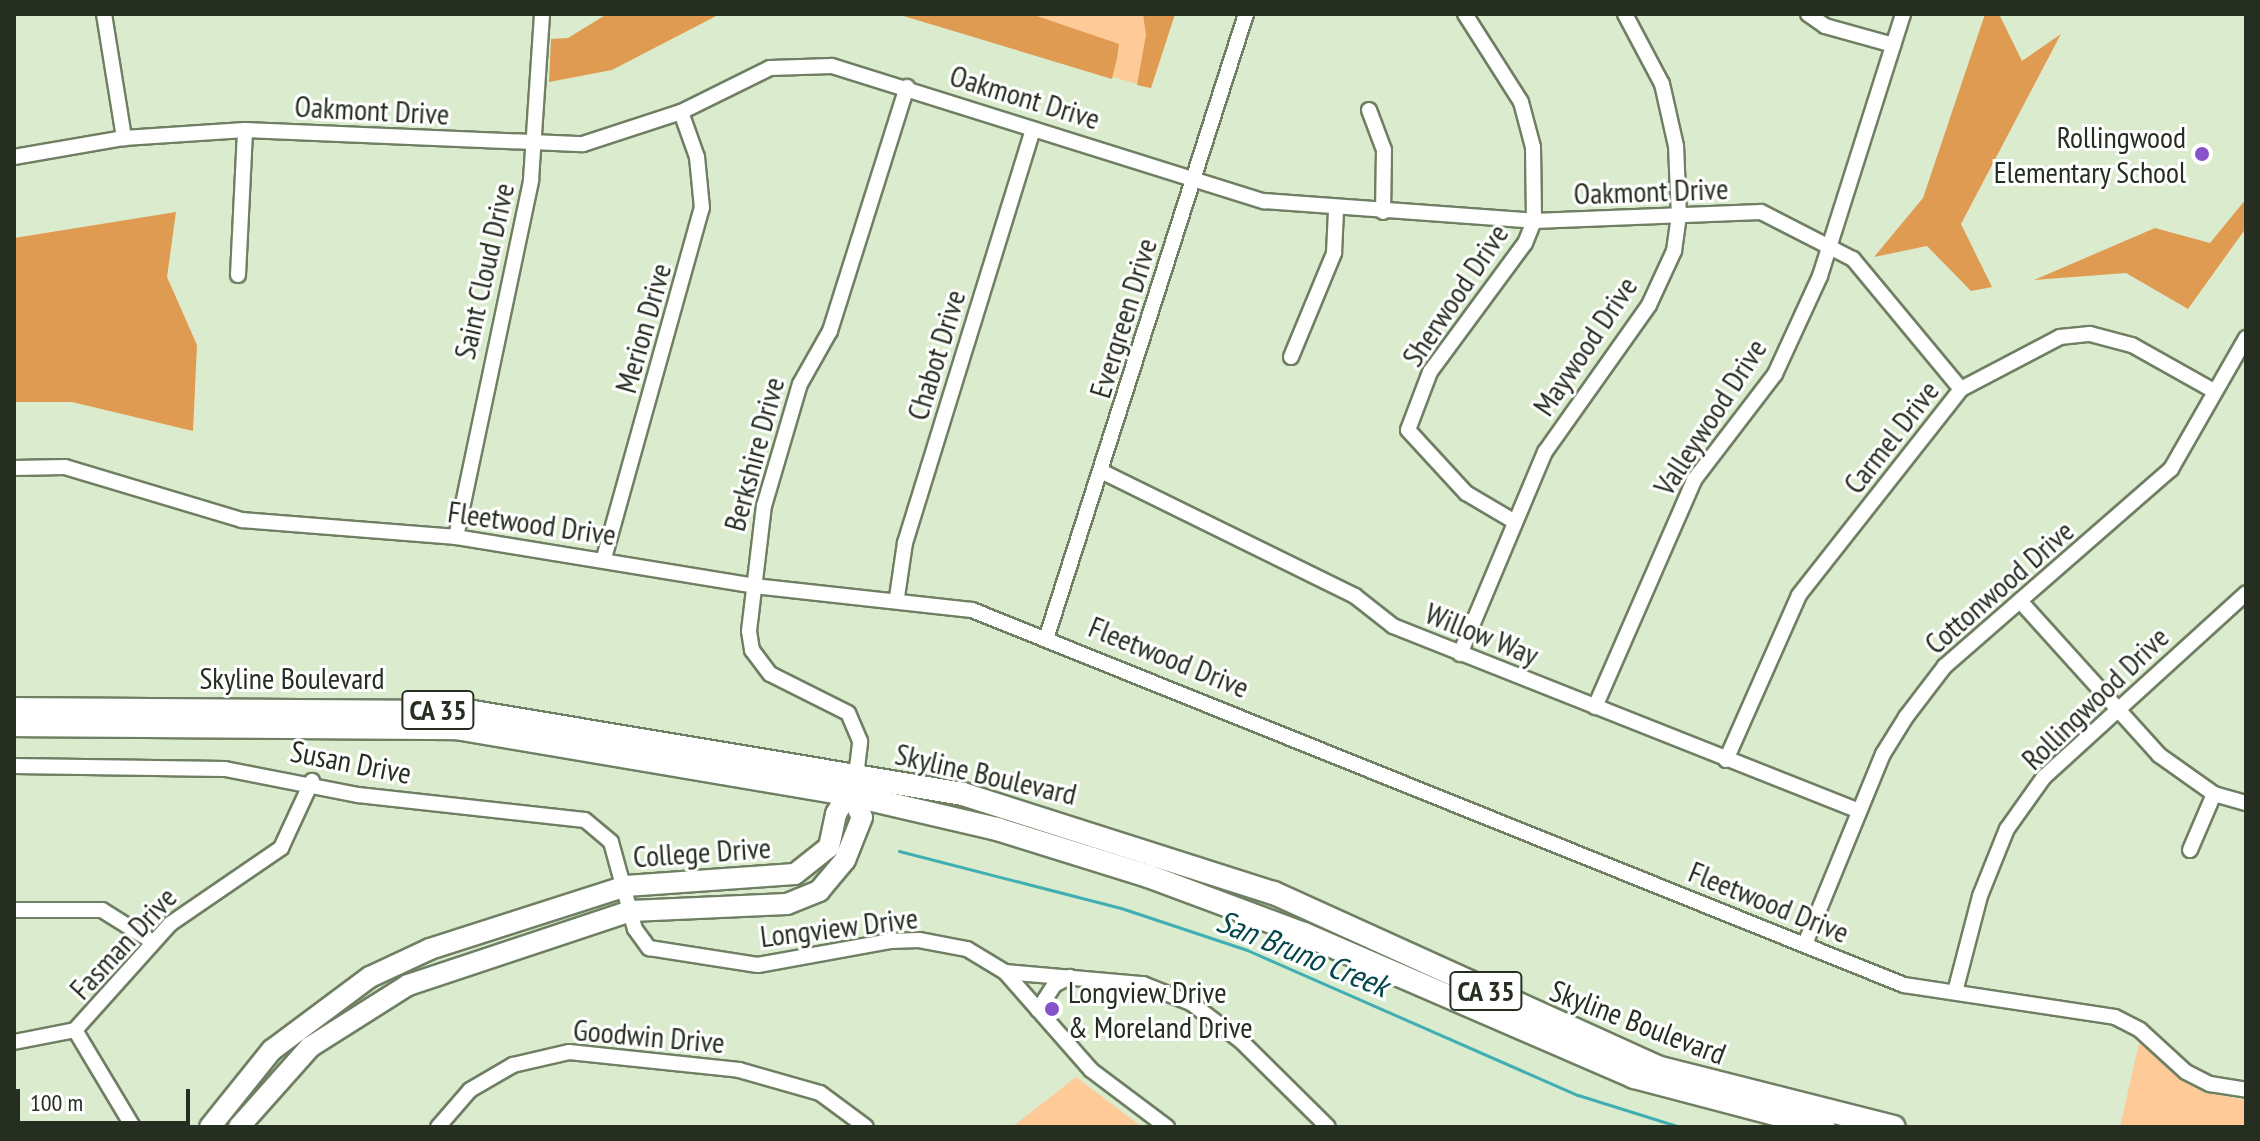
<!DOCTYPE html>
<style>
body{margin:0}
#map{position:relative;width:2260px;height:1141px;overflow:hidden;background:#daeccd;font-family:"PT Sans Narrow",sans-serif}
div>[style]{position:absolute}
.green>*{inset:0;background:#fdca98}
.forest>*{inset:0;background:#e09b52}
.stream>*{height:3px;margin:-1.5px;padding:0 1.5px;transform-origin:1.5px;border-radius:1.5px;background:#41aeb3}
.roads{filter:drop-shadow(2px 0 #6f7f63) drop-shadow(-2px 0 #6f7f63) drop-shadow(0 2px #6f7f63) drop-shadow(0 -2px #6f7f63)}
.street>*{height:14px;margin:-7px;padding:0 7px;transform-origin:7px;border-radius:7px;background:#fff}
.secondary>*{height:20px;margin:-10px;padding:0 10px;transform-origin:10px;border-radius:10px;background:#fff}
.primary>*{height:22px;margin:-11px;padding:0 11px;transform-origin:11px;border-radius:11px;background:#fff}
.dots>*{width:22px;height:22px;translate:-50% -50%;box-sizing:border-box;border:4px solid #fff;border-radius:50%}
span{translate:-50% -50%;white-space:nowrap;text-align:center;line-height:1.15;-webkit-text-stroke:6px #fff;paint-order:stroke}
.shield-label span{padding:2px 6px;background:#fff;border:2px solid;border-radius:6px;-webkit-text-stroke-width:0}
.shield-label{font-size:28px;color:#262d21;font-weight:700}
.street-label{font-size:30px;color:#262d21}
.poi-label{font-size:30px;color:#262d21}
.right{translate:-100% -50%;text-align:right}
.left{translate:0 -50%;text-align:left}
.water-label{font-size:32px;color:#02474a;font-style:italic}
.frame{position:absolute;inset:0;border:16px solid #262d21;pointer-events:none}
.scale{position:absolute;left:16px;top:1089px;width:174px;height:36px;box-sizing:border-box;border:4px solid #262d21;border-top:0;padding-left:10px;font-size:24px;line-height:28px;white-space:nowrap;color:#262d21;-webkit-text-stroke:6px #fff;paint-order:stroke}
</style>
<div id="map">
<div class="green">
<i style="clip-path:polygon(897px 14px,1175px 14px,1151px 88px)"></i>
<i style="clip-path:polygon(2139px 1043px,2203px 1092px,2246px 1100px,2246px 1127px,2120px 1127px)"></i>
<i style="clip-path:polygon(1076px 1077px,1142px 1127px,1012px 1127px)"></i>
</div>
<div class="forest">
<i style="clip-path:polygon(607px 14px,720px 14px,612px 70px,549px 82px,551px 39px,568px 38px)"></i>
<i style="clip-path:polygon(897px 14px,1031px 14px,1119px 44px,1117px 58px,1112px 79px)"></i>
<i style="clip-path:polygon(1143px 14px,1175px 14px,1151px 88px,1137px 85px,1146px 35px)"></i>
<i style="clip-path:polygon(1985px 14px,1999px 14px,2022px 61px,2061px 34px,1961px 224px,1992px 287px,1971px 291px,1927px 246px,1874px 257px,1923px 198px)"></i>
<i style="clip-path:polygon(2246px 199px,2246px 228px,2188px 309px,2126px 273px,2034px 280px,2155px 228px,2210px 243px)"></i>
<i style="clip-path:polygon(176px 212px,167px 277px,197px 345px,193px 431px,72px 402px,14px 402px,14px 238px)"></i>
</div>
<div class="stream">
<i style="left:899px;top:851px;width:229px;rotate:14.4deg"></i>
<i style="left:1121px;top:908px;width:133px;rotate:18.4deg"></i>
<i style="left:1247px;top:950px;width:361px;rotate:23.7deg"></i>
<i style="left:1578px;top:1095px;width:107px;rotate:17.4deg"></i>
</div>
<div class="roads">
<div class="street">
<i style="left:104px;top:14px;width:126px;rotate:80.8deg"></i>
<i style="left:1465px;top:14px;width:104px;rotate:57.5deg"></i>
<i style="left:1521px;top:102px;width:47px;rotate:75.1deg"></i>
<i style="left:1533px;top:147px;width:74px;rotate:89.2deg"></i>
<i style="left:1534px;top:221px;width:24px;rotate:112deg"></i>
<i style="left:1525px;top:243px;width:160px;rotate:126.4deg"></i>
<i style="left:1430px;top:372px;width:62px;rotate:110.8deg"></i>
<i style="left:1408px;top:430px;width:86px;rotate:47.4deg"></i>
<i style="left:1466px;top:493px;width:57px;rotate:30.6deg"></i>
<i style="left:1808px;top:14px;width:21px;rotate:35deg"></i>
<i style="left:1825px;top:26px;width:71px;rotate:15.6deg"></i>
<i style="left:1369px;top:110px;width:43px;rotate:69.4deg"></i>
<i style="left:1384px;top:150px;width:62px;rotate:90.9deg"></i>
<i style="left:14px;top:157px;width:112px;rotate:-9.8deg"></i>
<i style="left:124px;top:138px;width:121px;rotate:-3.8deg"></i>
<i style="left:245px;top:130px;width:338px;rotate:2.4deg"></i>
<i style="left:583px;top:144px;width:103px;rotate:-18.1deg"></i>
<i style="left:681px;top:112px;width:99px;rotate:-26.3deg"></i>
<i style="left:770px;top:68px;width:62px;rotate:-1.8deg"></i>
<i style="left:832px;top:66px;width:453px;rotate:17.4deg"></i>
<i style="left:1264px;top:201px;width:271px;rotate:4.2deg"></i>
<i style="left:1534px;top:221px;width:227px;rotate:-2.3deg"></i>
<i style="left:1761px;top:212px;width:103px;rotate:27.1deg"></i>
<i style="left:1853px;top:259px;width:169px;rotate:50.3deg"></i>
<i style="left:238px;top:275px;width:145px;rotate:-87.2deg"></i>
<i style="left:1291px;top:357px;width:113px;rotate:-67.5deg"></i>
<i style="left:1334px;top:253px;width:42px;rotate:-87.3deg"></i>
<i style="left:14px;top:468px;width:51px;rotate:-1.1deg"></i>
<i style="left:65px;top:467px;width:185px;rotate:16.7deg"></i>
<i style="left:242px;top:520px;width:215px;rotate:4.5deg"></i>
<i style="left:456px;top:537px;width:302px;rotate:9.3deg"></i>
<i style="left:754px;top:586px;width:219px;rotate:6.3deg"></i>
<i style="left:972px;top:610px;width:1005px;rotate:21.92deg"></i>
<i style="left:1904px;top:985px;width:213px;rotate:8.6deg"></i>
<i style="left:2115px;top:1017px;width:28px;rotate:27deg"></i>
<i style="left:2140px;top:1030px;width:62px;rotate:42.4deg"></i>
<i style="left:2186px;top:1072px;width:27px;rotate:27deg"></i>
<i style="left:2210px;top:1084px;width:36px;rotate:9deg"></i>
<i style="left:1103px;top:472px;width:281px;rotate:26.2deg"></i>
<i style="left:1355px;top:596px;width:48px;rotate:38.3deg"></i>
<i style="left:1393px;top:626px;width:501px;rotate:21.65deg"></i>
<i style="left:456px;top:537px;width:365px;rotate:-78.1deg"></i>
<i style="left:531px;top:180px;width:166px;rotate:-86.2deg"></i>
<i style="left:604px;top:558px;width:363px;rotate:-74.4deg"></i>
<i style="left:702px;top:208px;width:51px;rotate:-95.6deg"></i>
<i style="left:697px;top:157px;width:48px;rotate:-109.6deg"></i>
<i style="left:897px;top:597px;width:55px;rotate:-81.6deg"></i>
<i style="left:905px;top:543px;width:433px;rotate:-72.8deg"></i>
<i style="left:2020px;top:601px;width:207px;rotate:47.9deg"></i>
<i style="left:2159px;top:755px;width:67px;rotate:35.3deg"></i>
<i style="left:2214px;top:794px;width:33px;rotate:16deg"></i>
<i style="left:1047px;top:636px;width:653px;rotate:-72.26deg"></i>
<i style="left:1460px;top:654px;width:219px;rotate:-67.2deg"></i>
<i style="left:1545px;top:452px;width:180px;rotate:-54.7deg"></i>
<i style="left:1649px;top:305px;width:60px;rotate:-65.2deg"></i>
<i style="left:1674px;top:251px;width:34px;rotate:-82deg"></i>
<i style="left:1679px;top:217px;width:71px;rotate:-92.4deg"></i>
<i style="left:1676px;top:146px;width:64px;rotate:-102.7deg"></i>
<i style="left:1662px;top:84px;width:79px;rotate:-117.9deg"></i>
<i style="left:1595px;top:707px;width:248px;rotate:-66.4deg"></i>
<i style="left:1694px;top:480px;width:133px;rotate:-52.6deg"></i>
<i style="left:1775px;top:374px;width:108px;rotate:-65.3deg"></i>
<i style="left:1820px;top:276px;width:275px;rotate:-72.4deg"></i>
<i style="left:1726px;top:760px;width:180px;rotate:-66.1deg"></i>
<i style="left:1799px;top:595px;width:262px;rotate:-51.8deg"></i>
<i style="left:1961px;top:389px;width:112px;rotate:-27.7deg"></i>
<i style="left:2060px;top:337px;width:30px;rotate:-6deg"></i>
<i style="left:2090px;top:334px;width:43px;rotate:14.7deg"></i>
<i style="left:2132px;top:345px;width:94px;rotate:29.3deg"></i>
<i style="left:14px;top:766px;width:211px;rotate:0.8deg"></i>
<i style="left:225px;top:769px;width:136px;rotate:11.1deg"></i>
<i style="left:358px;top:795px;width:228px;rotate:6.3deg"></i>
<i style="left:585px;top:820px;width:34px;rotate:40deg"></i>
<i style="left:611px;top:842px;width:90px;rotate:74.6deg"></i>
<i style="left:635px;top:929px;width:24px;rotate:54deg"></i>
<i style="left:649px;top:948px;width:110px;rotate:8.9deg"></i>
<i style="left:758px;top:965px;width:134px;rotate:-10.3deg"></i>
<i style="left:890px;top:941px;width:29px;rotate:-2deg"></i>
<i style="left:919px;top:940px;width:49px;rotate:10.6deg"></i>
<i style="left:967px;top:949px;width:44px;rotate:31.2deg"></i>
<i style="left:1005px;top:972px;width:130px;rotate:48.7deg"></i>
<i style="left:1091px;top:1070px;width:95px;rotate:36.9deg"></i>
<i style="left:856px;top:776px;width:35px;rotate:-83deg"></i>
<i style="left:860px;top:741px;width:30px;rotate:-113deg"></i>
<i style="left:848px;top:713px;width:87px;rotate:-153.4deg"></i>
<i style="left:770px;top:674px;width:30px;rotate:-127deg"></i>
<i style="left:752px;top:650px;width:19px;rotate:-99deg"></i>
<i style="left:749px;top:631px;width:126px;rotate:-83.2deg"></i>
<i style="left:764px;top:506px;width:127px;rotate:-73.6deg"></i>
<i style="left:800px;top:384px;width:61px;rotate:-60.5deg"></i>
<i style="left:830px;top:331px;width:256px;rotate:-72.5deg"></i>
<i style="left:2190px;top:850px;width:61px;rotate:-66.8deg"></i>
<i style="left:14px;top:910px;width:88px"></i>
<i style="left:102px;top:910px;width:60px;rotate:32.1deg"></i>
<i style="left:1805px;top:944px;width:205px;rotate:-67.7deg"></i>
<i style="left:1883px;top:754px;width:44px;rotate:-58.1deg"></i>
<i style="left:1906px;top:717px;width:64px;rotate:-52.6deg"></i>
<i style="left:1945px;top:666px;width:300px;rotate:-41.1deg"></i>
<i style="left:2171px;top:469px;width:151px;rotate:-60.2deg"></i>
<i style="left:1005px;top:972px;width:139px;rotate:5deg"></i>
<i style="left:1143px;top:984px;width:52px;rotate:21.6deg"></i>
<i style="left:1191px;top:1003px;width:63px;rotate:37.2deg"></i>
<i style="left:1241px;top:1041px;width:122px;rotate:44.7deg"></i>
<i style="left:1955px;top:992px;width:99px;rotate:-75.4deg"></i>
<i style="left:1980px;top:896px;width:72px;rotate:-68.1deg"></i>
<i style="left:2007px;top:829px;width:64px;rotate:-54.6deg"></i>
<i style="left:2044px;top:777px;width:273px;rotate:-42.3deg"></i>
<i style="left:1038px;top:1010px;width:30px;rotate:-57deg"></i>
<i style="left:1054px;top:985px;width:18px;rotate:-27deg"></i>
<i style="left:75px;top:1030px;width:113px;rotate:59.1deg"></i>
<i style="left:14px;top:1042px;width:62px;rotate:-11.1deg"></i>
<i style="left:75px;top:1030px;width:142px;rotate:-48.1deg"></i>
<i style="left:170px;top:924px;width:135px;rotate:-34.4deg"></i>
<i style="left:281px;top:848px;width:74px;rotate:-65.2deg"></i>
<i style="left:438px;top:1127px;width:49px;rotate:-49.1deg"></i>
<i style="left:470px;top:1090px;width:50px;rotate:-30.2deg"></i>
<i style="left:513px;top:1065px;width:57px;rotate:-13.1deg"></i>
<i style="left:569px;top:1052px;width:171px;rotate:6deg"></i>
<i style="left:739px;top:1070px;width:84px;rotate:15.9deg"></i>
<i style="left:820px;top:1093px;width:57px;rotate:36.5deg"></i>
</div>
<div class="secondary">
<i style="left:210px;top:1127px;width:99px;rotate:-51.2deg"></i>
<i style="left:272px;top:1050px;width:122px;rotate:-36.7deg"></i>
<i style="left:370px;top:977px;width:66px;rotate:-25deg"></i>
<i style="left:430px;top:949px;width:206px;rotate:-17.8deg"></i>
<i style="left:626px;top:886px;width:169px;rotate:-4.1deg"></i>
<i style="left:795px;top:874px;width:43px;rotate:-38.5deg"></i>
<i style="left:829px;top:847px;width:34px;rotate:-78deg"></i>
<i style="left:836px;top:814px;width:38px;rotate:-60deg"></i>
<i style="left:239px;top:1127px;width:107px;rotate:-48.4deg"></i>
<i style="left:310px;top:1047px;width:116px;rotate:-32.3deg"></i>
<i style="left:408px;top:985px;width:235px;rotate:-18.4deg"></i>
<i style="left:631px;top:911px;width:156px;rotate:-2.6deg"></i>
<i style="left:787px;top:904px;width:35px;rotate:-22deg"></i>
<i style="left:819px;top:891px;width:40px;rotate:-50deg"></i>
<i style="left:845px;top:860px;width:46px;rotate:-68.4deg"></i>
<i style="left:862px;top:817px;width:25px;rotate:-117deg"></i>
</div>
<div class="primary">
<i style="left:14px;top:709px;width:459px;rotate:0.4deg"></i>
<i style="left:473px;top:712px;width:497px;rotate:9.5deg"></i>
<i style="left:963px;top:794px;width:326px;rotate:17.7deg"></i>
<i style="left:1274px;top:893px;width:421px;rotate:24.4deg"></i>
<i style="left:1657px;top:1067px;width:244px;rotate:14.2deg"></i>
<i style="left:14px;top:725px;width:442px;rotate:0.4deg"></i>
<i style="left:456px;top:728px;width:401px;rotate:9.6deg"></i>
<i style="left:851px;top:795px;width:150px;rotate:13.1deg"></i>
<i style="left:997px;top:829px;width:158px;rotate:17.3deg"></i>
<i style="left:1148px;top:876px;width:166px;rotate:20.4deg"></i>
<i style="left:1304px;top:934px;width:360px;rotate:23.4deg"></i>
<i style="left:1634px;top:1077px;width:196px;rotate:14.7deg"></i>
</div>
</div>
<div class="dots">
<i style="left:2202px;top:154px;background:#8653cc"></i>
<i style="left:1052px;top:1009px;background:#8653cc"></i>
</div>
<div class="shield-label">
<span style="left:438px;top:710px">CA 35</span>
<span style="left:1486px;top:991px">CA 35</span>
</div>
<div class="street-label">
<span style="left:1025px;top:97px;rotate:17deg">Oakmont Drive</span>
<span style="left:372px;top:110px;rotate:3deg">Oakmont Drive</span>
<span style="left:1651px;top:191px;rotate:-2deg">Oakmont Drive</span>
<span style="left:484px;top:271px;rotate:-77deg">Saint Cloud Drive</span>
<span style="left:1455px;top:295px;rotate:-56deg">Sherwood Drive</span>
<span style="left:1123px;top:318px;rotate:-73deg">Evergreen Drive</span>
<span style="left:643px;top:328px;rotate:-74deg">Merion Drive</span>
<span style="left:1585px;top:346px;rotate:-56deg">Maywood Drive</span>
<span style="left:936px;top:355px;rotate:-73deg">Chabot Drive</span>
<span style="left:1710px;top:417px;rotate:-57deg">Valleywood Drive</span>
<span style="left:1891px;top:437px;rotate:-52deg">Carmel Drive</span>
<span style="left:754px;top:454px;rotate:-75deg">Berkshire Drive</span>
<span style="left:532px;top:523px;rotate:8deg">Fleetwood Drive</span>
<span style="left:1999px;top:587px;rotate:-41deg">Cottonwood Drive</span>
<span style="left:1482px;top:634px;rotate:22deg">Willow Way</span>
<span style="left:1169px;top:657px;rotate:22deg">Fleetwood Drive</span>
<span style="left:292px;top:678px">Skyline Boulevard</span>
<span style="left:2095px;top:698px;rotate:-44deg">Rollingwood Drive</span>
<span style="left:351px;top:762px;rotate:11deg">Susan Drive</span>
<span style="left:986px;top:774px;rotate:13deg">Skyline Boulevard</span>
<span style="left:702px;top:852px;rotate:-4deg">College Drive</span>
<span style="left:1769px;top:902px;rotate:22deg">Fleetwood Drive</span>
<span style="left:839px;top:927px;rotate:-7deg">Longview Drive</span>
<span style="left:123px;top:943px;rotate:-47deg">Fasman Drive</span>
<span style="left:1638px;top:1022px;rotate:21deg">Skyline Boulevard</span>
<span style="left:649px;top:1036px;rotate:5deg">Goodwin Drive</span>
</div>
<div class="poi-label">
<span class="right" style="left:2186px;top:154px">Rollingwood<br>Elementary School</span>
<span class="left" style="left:1068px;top:1009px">Longview Drive<br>&amp; Moreland Drive</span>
</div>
<div class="water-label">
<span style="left:1303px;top:953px;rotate:22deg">San Bruno Creek</span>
</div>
<div class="frame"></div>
<div class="scale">100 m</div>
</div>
